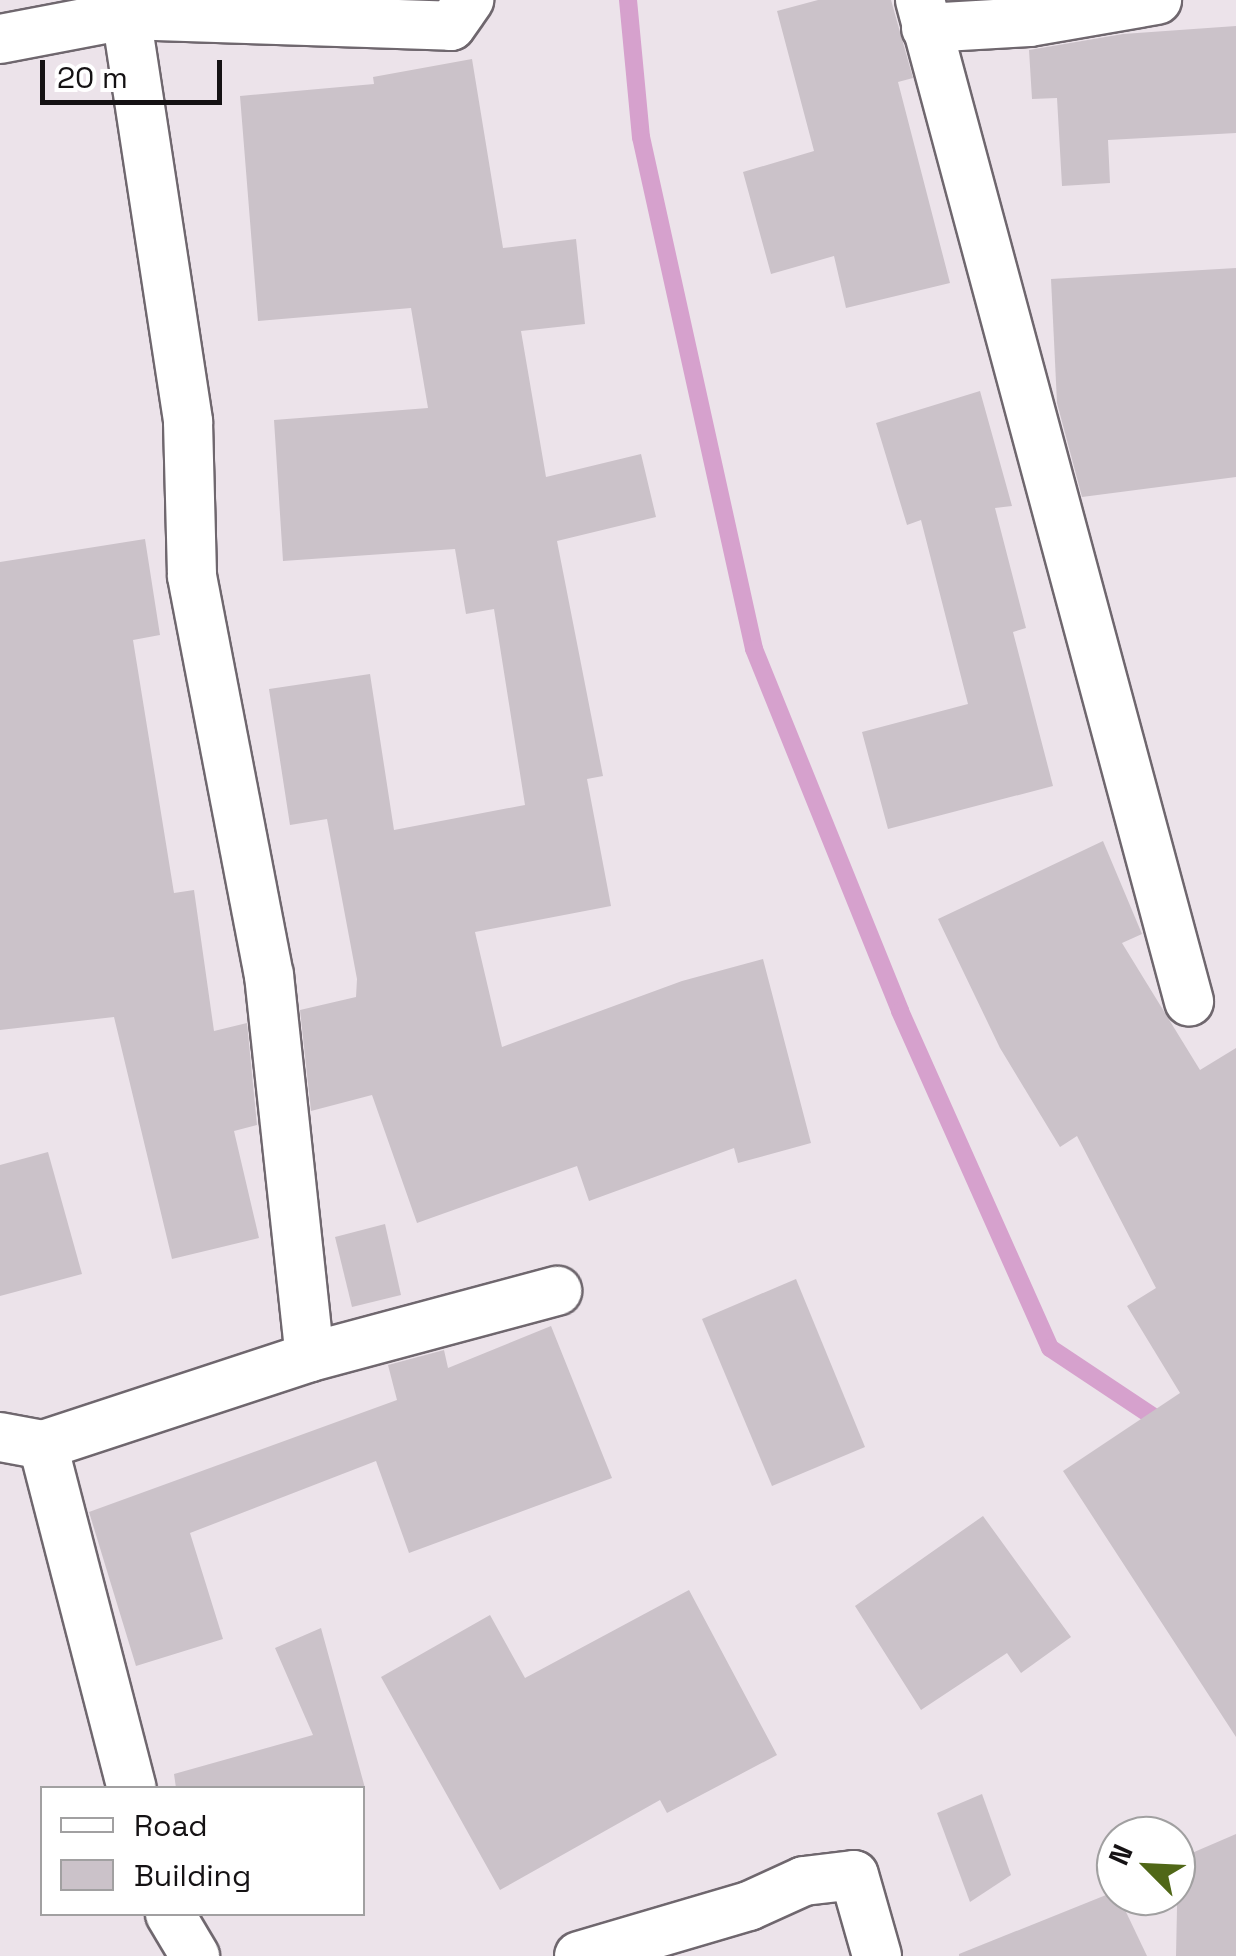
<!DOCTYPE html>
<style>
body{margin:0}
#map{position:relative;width:1236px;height:1956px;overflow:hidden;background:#ece3ea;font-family:"Space Grotesk",sans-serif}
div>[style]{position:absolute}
.stream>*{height:18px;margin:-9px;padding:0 9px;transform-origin:9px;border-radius:9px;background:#d6a1cd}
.building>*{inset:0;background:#cbc2c9}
.roads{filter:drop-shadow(2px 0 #6f676e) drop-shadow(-2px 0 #6f676e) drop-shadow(0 2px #6f676e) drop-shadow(0 -2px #6f676e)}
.street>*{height:48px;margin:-24px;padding:0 24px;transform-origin:24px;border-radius:24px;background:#fff}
span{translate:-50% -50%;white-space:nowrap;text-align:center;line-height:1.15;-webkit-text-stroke:9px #fff;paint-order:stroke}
.legend{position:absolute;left:40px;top:1786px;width:325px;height:130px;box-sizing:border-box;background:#fff;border:2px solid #a1a0a1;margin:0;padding:12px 18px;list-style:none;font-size:30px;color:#151214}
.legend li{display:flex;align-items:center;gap:20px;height:50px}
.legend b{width:50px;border:2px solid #a1a0a1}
.north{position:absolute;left:1096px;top:1816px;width:100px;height:100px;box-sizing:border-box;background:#fff;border:2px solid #a1a0a1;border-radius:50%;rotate:294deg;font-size:28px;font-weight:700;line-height:40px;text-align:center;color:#151214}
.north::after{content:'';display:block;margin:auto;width:35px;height:45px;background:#506717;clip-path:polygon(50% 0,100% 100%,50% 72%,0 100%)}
.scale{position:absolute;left:40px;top:60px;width:182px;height:45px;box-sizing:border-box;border:5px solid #151214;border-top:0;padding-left:12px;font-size:30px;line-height:35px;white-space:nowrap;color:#151214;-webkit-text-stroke:8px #fff;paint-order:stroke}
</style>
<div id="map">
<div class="stream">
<i style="left:628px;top:0;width:138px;rotate:84.6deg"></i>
<i style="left:641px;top:137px;width:524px;rotate:77.55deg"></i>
<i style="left:754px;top:649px;width:390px;rotate:68deg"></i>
<i style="left:900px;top:1011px;width:369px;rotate:66deg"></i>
<i style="left:1050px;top:1348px;width:143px;rotate:33.6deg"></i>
</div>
<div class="building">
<i style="clip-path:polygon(818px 0,891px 0,913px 78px,898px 82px,950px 283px,846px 308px,834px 256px,771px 274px,743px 172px,814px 151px,777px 11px)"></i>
<i style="clip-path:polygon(1236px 26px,1236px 133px,1108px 140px,1110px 183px,1062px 186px,1057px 98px,1032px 99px,1029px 50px,1123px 34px)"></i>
<i style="clip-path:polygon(472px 59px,503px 248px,576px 239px,585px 324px,521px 331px,546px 477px,641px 454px,656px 517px,557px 541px,603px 776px,587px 779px,611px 906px,475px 932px,502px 1047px,682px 981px,763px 959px,811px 1143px,738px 1163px,734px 1148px,589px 1201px,577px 1166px,417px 1223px,372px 1095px,311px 1111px,300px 1010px,356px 997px,357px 979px,327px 819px,290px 825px,269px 689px,370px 674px,394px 830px,525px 805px,494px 609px,466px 614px,455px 549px,283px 561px,274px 420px,428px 408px,411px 308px,258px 321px,240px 96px,374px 84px,373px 77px)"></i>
<i style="clip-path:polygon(1236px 268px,1236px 477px,1082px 497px,1057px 403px,1051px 279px)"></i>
<i style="clip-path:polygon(980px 391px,1012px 506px,995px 508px,1026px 628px,1013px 632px,1053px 786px,888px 829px,862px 732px,968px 704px,921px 520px,907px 525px,876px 423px)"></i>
<i style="clip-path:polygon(145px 539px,160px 635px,133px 640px,174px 893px,194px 890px,214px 1031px,247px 1023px,257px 1125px,234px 1131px,259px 1238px,172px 1259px,114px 1017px,0 1030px,0 562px)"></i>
<i style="clip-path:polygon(1103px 841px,1142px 934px,1122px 943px,1200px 1070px,1236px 1048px,1236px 1737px,1063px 1471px,1180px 1393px,1127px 1306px,1156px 1288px,1077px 1136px,1060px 1147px,1000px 1048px,938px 919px)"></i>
<i style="clip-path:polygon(48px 1152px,82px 1274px,0 1296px,0 1165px)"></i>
<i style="clip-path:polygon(385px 1224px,401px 1295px,352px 1307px,335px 1237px)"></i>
<i style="clip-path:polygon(796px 1279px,865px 1447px,772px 1486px,702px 1319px)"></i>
<i style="clip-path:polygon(551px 1326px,612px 1478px,409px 1553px,376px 1461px,190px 1533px,223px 1639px,136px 1666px,89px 1512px,397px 1400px,388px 1365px,444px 1350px,448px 1368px)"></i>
<i style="clip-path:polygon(983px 1516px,1071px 1637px,1021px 1673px,1007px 1653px,921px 1710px,855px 1606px)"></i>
<i style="clip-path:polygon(689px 1590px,777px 1755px,667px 1813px,660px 1800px,500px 1890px,381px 1677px,490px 1615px,525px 1678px)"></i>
<i style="clip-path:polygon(321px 1628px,365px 1788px,176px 1788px,174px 1774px,313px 1735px,275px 1648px)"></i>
<i style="clip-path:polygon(982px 1794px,1011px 1875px,970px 1902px,937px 1813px)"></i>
<i style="clip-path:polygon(1236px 1834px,1236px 1956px,1176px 1956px,1178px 1859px)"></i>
<i style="clip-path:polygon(1116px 1891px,1147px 1956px,959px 1956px,959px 1954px)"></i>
</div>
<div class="roads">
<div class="street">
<i style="left:920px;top:0;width:1037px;rotate:74.96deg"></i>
<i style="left:126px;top:15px;width:412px;rotate:81.3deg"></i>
<i style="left:188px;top:422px;width:154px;rotate:88.5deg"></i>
<i style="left:192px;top:576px;width:406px;rotate:79.1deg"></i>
<i style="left:269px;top:975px;width:384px;rotate:83.9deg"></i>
<i style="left:926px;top:28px;width:103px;rotate:-3.3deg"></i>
<i style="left:1029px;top:22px;width:130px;rotate:-9.8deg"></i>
<i style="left:0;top:39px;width:128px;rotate:-10.8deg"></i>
<i style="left:126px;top:15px;width:325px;rotate:1.9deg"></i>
<i style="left:451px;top:26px;width:32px;rotate:-55deg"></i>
<i style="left:0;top:1437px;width:44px;rotate:10.5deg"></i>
<i style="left:43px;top:1445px;width:281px;rotate:-18.2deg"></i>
<i style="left:310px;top:1357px;width:256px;rotate:-15deg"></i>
<i style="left:43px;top:1445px;width:354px;rotate:75.5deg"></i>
<i style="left:170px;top:1914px;width:49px;rotate:59.2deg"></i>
<i style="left:579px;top:1956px;width:177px;rotate:-16.4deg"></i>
<i style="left:749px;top:1906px;width:60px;rotate:-24.4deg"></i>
<i style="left:804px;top:1881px;width:50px;rotate:-6.8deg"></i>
<i style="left:854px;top:1875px;width:84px;rotate:74.1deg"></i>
</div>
</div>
<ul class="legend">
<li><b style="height:12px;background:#fff"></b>Road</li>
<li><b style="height:28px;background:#cbc2c9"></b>Building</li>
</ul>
<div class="north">N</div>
<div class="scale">20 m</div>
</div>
